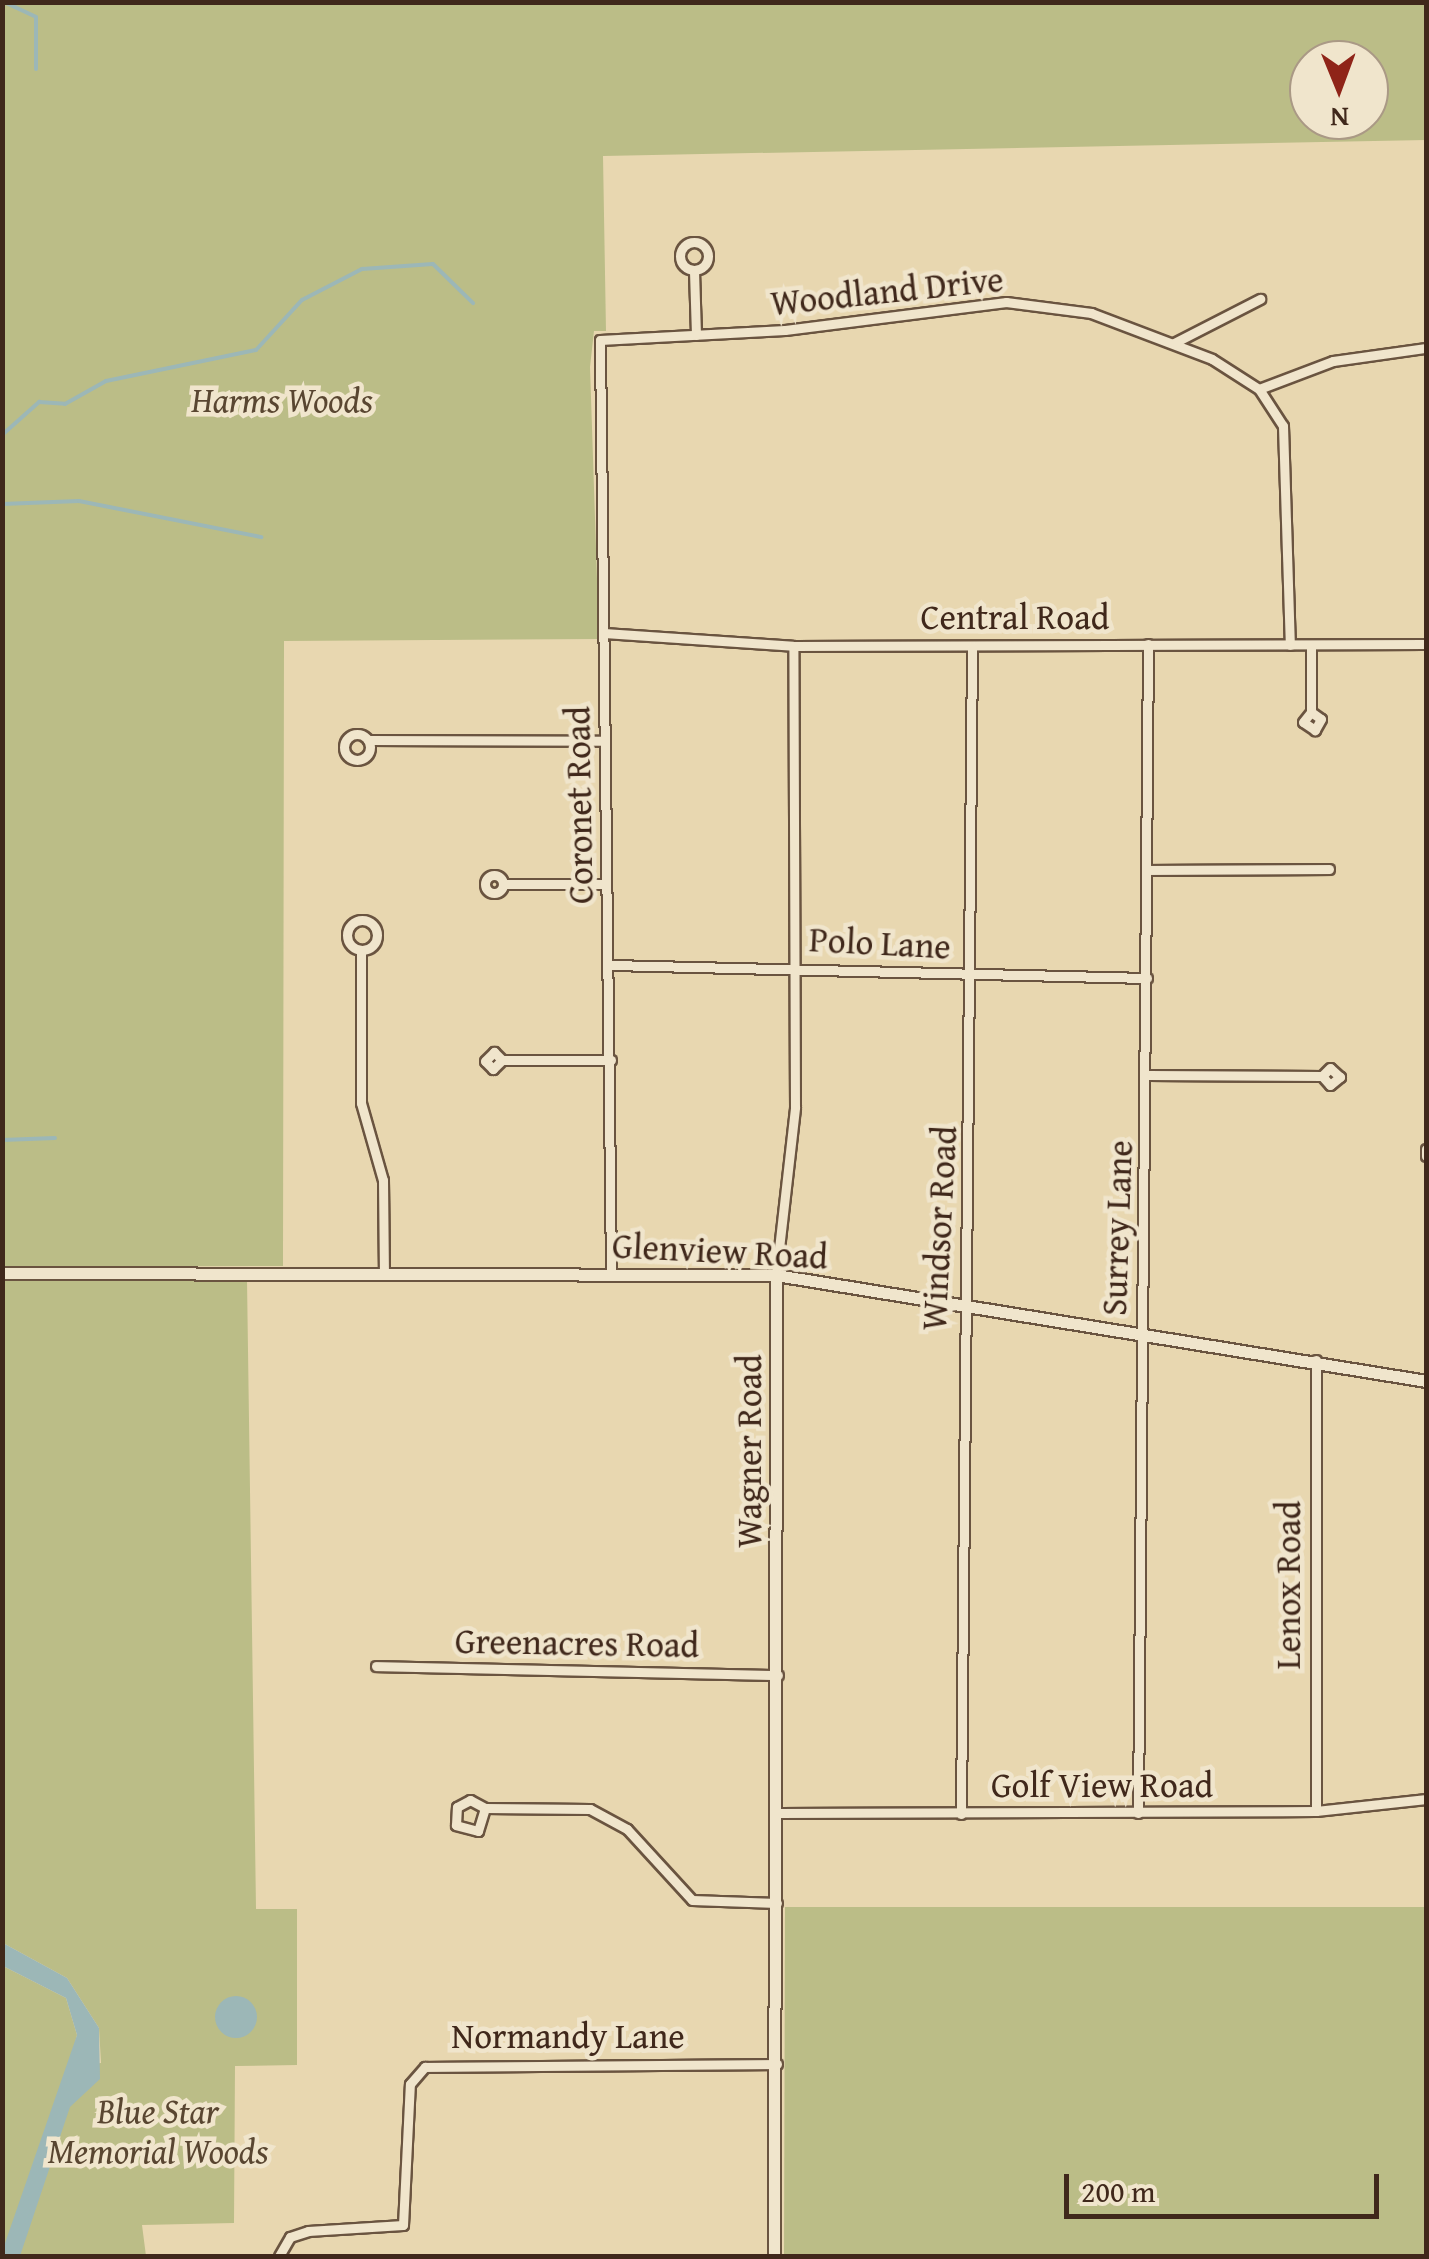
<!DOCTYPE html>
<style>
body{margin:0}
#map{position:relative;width:1429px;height:2259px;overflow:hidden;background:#e8d7b0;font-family:"Gentium Book Plus",serif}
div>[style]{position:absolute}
.green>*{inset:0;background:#bbbd87}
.water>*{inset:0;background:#9cb7b7}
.round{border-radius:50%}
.stream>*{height:4px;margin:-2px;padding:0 2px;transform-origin:2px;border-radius:2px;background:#9cb7b7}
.roads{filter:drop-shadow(2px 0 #6a5440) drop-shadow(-2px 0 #6a5440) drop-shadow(0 2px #6a5440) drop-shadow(0 -2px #6a5440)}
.street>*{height:9px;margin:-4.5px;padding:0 4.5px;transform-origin:4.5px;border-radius:4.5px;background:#f0e5cc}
.street>.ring{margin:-4.5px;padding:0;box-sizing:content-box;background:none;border:9px solid #f0e5cc;border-radius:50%}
.secondary>*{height:11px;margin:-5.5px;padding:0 5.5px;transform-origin:5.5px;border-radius:5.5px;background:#f0e5cc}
span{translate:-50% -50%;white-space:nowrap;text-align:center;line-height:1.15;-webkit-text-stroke:9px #f0e5cc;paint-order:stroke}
.street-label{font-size:35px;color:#40281b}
.park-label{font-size:35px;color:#594631;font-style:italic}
.frame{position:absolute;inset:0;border:5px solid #40281b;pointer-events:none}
.north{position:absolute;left:1289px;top:40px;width:100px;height:100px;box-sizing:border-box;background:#f0e5cc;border:2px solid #aa9985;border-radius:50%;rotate:179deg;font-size:28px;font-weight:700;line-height:40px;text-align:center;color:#40281b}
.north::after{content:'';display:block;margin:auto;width:35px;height:45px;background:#8f2418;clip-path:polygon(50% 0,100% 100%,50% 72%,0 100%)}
.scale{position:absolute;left:1064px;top:2174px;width:315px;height:45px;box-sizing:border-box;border:5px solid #40281b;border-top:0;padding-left:12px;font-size:30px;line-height:35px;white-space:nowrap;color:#40281b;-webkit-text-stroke:8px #f0e5cc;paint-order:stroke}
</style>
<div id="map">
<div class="green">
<i style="clip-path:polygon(evenodd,2px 3px,1426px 3px,1426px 140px,603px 156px,606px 331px,594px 331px,590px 367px,599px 639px,284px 641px,283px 1266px,3px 1267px,2px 3px,1309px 60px,1369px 60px,1369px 120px,1309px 120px,1309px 60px)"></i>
<i style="clip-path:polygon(247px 1280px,256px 1909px,297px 1909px,297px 2065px,235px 2066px,234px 2223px,142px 2225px,146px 2256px,3px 2256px,3px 1966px,66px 1998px,77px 2035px,69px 2066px,101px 2063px,99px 2028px,67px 1978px,3px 1943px,3px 1281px)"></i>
<i style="clip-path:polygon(785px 1907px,1426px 1907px,1426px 2256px,784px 2256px)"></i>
</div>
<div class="water">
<i style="clip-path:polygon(3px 1943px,67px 1978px,99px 2028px,100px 2079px,70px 2107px,20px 2256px,3px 2256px,3px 2249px,77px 2035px,66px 1998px,3px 1966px)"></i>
<i class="round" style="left:215px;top:1996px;width:42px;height:42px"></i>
</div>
<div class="stream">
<i style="left:4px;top:2px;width:35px;rotate:25deg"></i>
<i style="left:36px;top:17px;width:52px;rotate:90deg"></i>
<i style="left:2px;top:435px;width:50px;rotate:-41.7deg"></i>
<i style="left:39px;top:402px;width:26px;rotate:4deg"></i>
<i style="left:65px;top:404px;width:47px;rotate:-29.3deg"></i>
<i style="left:106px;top:381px;width:153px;rotate:-11.7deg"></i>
<i style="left:256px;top:350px;width:68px;rotate:-47.4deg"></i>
<i style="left:302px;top:300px;width:68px;rotate:-27.3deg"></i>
<i style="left:362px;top:269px;width:71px;rotate:-4deg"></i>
<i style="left:433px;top:264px;width:56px;rotate:44.3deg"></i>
<i style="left:2px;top:504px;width:77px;rotate:-2.2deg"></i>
<i style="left:79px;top:501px;width:186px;rotate:11.2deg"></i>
<i style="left:2px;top:1140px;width:53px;rotate:-2.2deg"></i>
</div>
<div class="roads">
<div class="street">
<i class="ring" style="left:680px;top:242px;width:19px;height:19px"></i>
<i style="left:694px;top:271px;width:64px;rotate:88.2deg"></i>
<i style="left:1174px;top:343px;width:97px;rotate:-27.1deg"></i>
<i style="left:1259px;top:389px;width:79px;rotate:-20.7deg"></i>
<i style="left:1333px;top:361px;width:94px;rotate:-8deg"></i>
<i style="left:604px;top:633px;width:189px;rotate:3.9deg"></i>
<i style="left:793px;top:646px;width:633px;rotate:-0.18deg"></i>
<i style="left:1311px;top:712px;width:12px;rotate:35deg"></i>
<i style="left:1321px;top:719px;width:13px;rotate:119deg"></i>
<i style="left:1315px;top:730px;width:14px;rotate:-146deg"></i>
<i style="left:1303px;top:722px;width:13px;rotate:-51deg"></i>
<i style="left:1311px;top:712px;width:67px;rotate:-90deg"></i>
<i class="ring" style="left:344px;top:734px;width:17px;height:17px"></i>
<i style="left:368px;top:740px;width:237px;rotate:0.2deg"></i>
<i style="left:1149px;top:870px;width:180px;rotate:-0.3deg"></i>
<i class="ring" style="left:485px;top:875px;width:9px;height:9px"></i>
<i style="left:503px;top:884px;width:102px"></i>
<i class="ring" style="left:347px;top:920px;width:21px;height:21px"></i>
<i style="left:361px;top:950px;width:153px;rotate:90deg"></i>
<i style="left:361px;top:1103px;width:80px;rotate:74.1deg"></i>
<i style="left:383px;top:1180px;width:92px;rotate:89.4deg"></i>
<i style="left:611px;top:965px;width:536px;rotate:1.39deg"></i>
<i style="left:502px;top:1060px;width:13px;rotate:135deg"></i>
<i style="left:493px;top:1069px;width:11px;rotate:-135deg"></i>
<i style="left:485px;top:1061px;width:13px;rotate:-45deg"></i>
<i style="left:494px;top:1052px;width:11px;rotate:45deg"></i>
<i style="left:502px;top:1060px;width:109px"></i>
<i style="left:1148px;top:1075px;width:174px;rotate:0.3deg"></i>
<i style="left:1322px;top:1076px;width:12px;rotate:48deg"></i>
<i style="left:1330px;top:1085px;width:13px;rotate:-39deg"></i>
<i style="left:1340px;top:1077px;width:13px;rotate:-138deg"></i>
<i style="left:1330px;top:1068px;width:11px;rotate:135deg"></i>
<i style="left:1426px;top:1149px;width:7px;rotate:90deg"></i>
<i style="left:611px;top:1272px;width:932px;rotate:-90.68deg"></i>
<i style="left:600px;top:340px;width:185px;rotate:-3.1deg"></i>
<i style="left:785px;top:330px;width:223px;rotate:-7.2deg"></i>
<i style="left:1006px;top:302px;width:86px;rotate:7.4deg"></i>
<i style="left:1091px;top:313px;width:129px;rotate:20.8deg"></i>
<i style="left:1212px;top:359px;width:56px;rotate:32.6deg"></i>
<i style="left:1259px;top:389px;width:44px;rotate:57deg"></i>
<i style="left:1283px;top:426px;width:219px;rotate:88.2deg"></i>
<i style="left:776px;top:1275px;width:169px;rotate:-83.5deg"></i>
<i style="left:795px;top:1107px;width:461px;rotate:-90.2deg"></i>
<i style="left:376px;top:1666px;width:402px;rotate:1.3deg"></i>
<i style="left:485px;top:1808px;width:24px;rotate:107deg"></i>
<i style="left:478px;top:1831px;width:23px;rotate:-165deg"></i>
<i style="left:456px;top:1825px;width:18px;rotate:-87deg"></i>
<i style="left:457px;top:1807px;width:15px;rotate:-28deg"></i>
<i style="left:470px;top:1800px;width:17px;rotate:28deg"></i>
<i style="left:485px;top:1808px;width:105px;rotate:0.5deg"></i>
<i style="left:590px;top:1809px;width:42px;rotate:28.4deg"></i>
<i style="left:627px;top:1829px;width:96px;rotate:47.5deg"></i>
<i style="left:692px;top:1900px;width:85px;rotate:2deg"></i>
<i style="left:1316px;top:1811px;width:451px;rotate:-90deg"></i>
<i style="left:778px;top:1813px;width:538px;rotate:-0.21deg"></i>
<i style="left:1316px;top:1811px;width:111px;rotate:-6.2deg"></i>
<i style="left:1138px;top:1813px;width:1169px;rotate:-89.51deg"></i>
<i style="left:961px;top:1814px;width:1168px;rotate:-89.46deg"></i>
<i style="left:279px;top:2256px;width:22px;rotate:-60deg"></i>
<i style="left:290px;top:2237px;width:19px;rotate:-18deg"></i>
<i style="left:308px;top:2231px;width:95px;rotate:-3.6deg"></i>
<i style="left:403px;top:2225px;width:141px;rotate:-87.2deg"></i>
<i style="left:410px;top:2084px;width:23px;rotate:-49deg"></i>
<i style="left:425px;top:2067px;width:352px;rotate:-0.5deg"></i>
</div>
<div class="secondary">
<i style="left:2px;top:1273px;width:774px;rotate:0.15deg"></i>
<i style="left:776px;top:1275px;width:659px;rotate:9.26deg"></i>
<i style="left:774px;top:2256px;width:981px;rotate:-89.88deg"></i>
</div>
</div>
<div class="street-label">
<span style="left:887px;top:291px;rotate:-6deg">Woodland Drive</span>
<span style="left:1015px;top:617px">Central Road</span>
<span style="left:579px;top:805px;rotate:-91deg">Coronet Road</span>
<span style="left:880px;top:943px;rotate:3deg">Polo Lane</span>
<span style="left:939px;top:1228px;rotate:-87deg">Windsor Road</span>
<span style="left:1117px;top:1228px;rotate:-88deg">Surrey Lane</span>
<span style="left:720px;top:1251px;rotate:3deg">Glenview Road</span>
<span style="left:749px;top:1451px;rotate:-90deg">Wagner Road</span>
<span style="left:1288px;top:1585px;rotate:-90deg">Lenox Road</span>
<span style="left:577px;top:1643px;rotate:1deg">Greenacres Road</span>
<span style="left:1102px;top:1785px">Golf View Road</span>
<span style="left:568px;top:2036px">Normandy Lane</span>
</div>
<div class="park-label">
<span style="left:282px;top:400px">Harms Woods</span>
<span style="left:158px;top:2131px">Blue Star<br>Memorial Woods</span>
</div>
<div class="frame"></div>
<div class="north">N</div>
<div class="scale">200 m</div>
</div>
